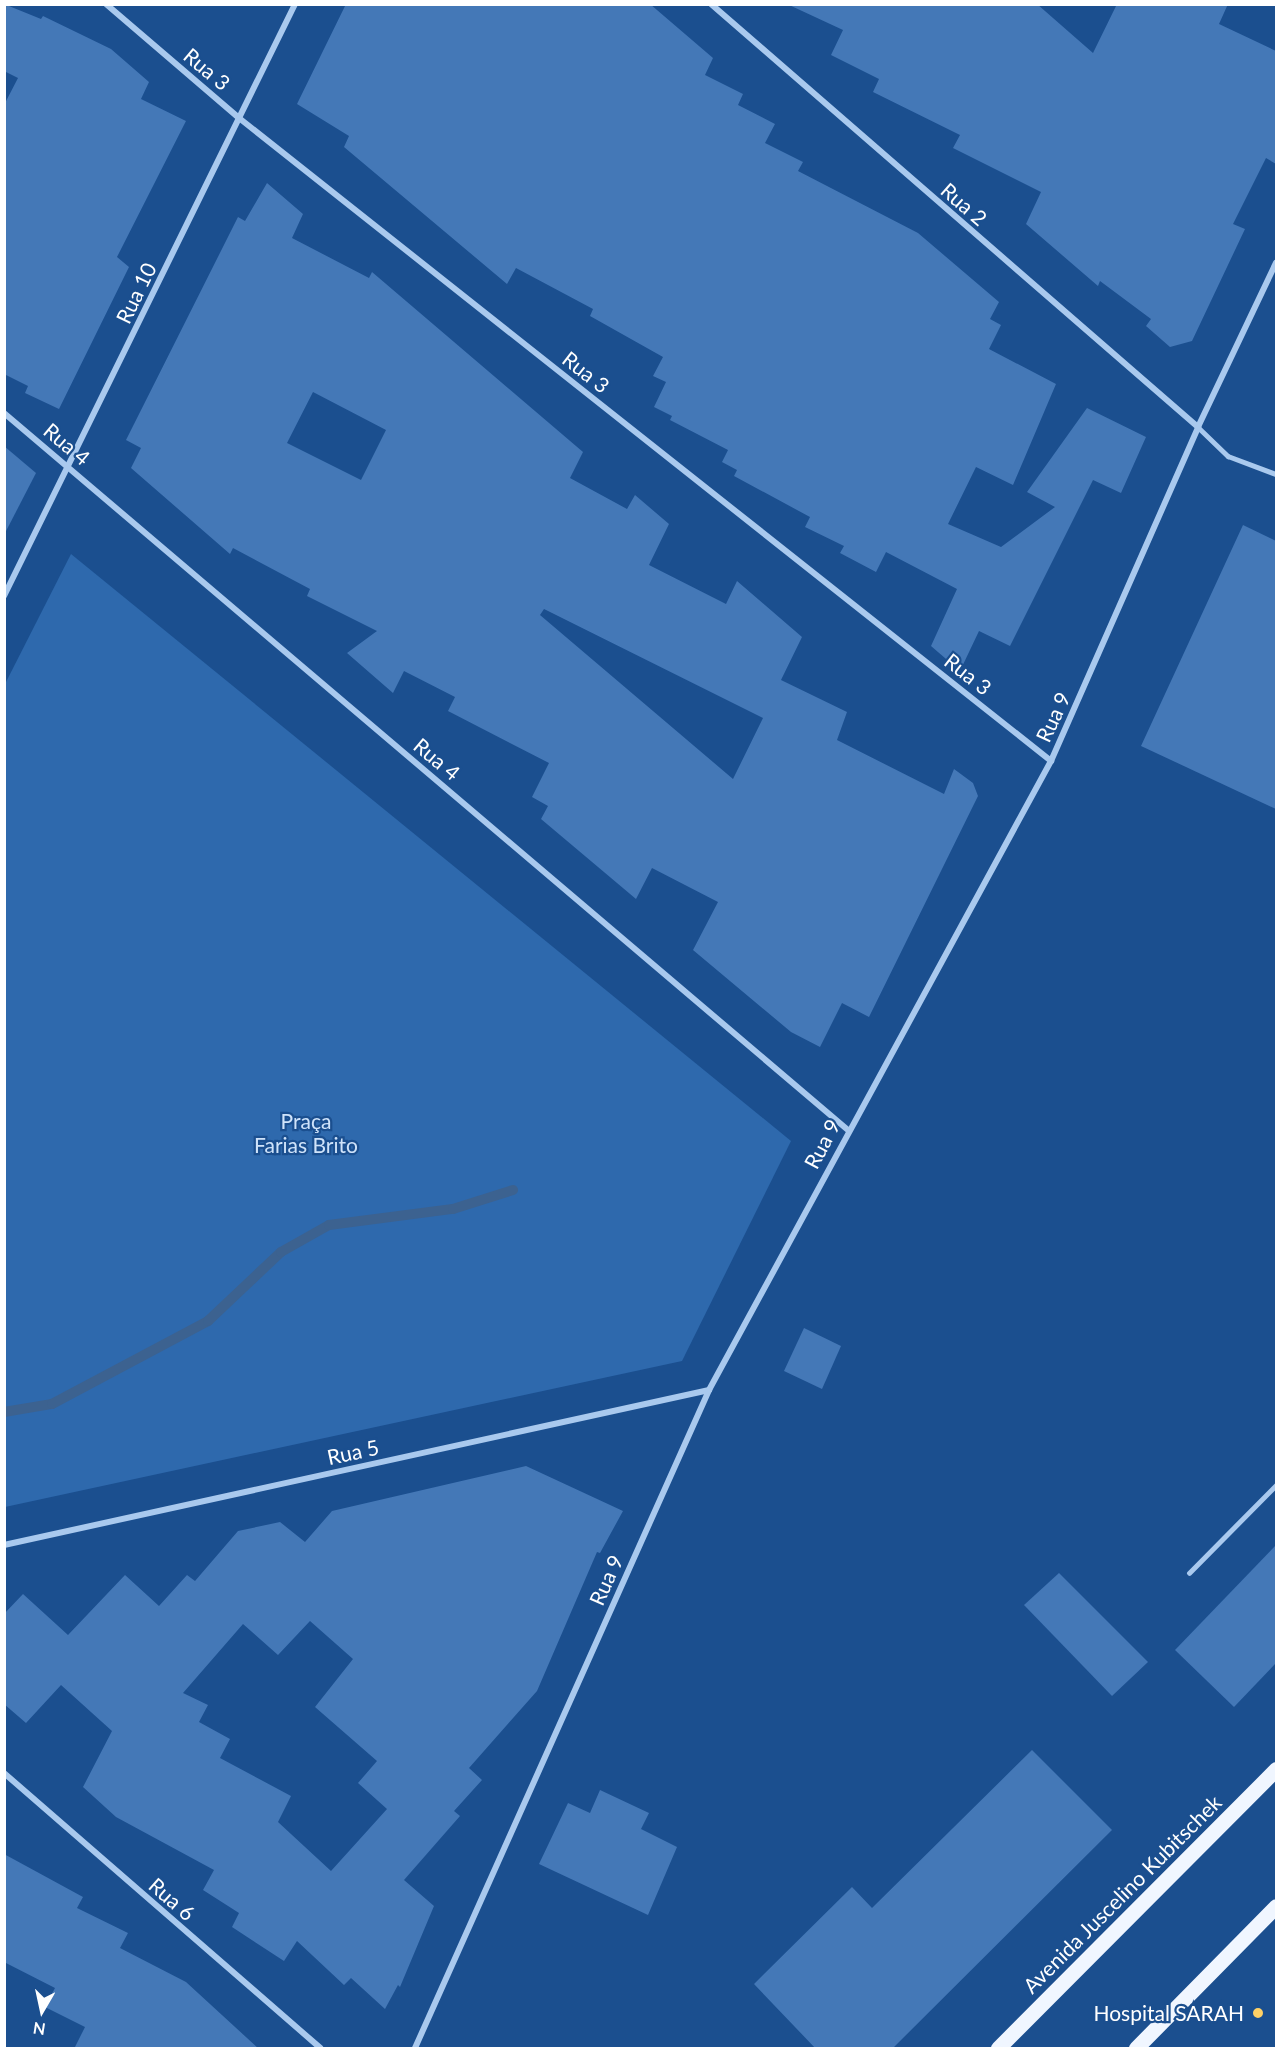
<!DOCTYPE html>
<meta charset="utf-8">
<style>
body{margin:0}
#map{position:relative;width:1281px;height:2053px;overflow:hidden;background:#1b4f8f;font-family:Lato,sans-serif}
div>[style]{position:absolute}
.green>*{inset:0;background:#2e69ad}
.stream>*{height:10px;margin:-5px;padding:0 5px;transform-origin:5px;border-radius:5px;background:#3c6290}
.building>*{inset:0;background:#4478b7}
.lane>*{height:4.5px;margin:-2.25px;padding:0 2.25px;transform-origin:2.25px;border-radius:2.25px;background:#a9c9ee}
.street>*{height:6px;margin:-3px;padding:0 3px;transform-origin:3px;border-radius:3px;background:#a9c9ee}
.primary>*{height:15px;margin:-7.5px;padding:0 7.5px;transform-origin:7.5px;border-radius:7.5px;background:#f0f6ff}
.dots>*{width:16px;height:16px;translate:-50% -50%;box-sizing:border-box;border:3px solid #1b4f8f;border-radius:50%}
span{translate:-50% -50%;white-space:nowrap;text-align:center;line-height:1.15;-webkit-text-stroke:4.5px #1b4f8f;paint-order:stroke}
.street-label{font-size:21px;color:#fff}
.park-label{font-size:21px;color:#cfe3fa}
.poi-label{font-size:21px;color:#fff}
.right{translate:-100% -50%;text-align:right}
.frame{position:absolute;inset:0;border:6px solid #fff;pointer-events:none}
.north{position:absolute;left:12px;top:1981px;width:60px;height:60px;-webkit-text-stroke:4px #1b4f8f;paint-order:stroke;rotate:189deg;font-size:16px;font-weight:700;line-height:24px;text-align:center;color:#fff}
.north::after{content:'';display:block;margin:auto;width:21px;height:27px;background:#fff;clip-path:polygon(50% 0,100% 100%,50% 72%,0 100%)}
</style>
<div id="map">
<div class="green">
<i style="clip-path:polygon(71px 554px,791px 1141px,682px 1361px,5px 1507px,5px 684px)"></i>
</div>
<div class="stream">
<i style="left:4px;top:1412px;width:49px;rotate:-9.5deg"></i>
<i style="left:52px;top:1404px;width:177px;rotate:-28deg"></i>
<i style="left:208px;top:1321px;width:100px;rotate:-43.4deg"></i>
<i style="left:281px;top:1252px;width:55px;rotate:-29.4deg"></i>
<i style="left:329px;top:1225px;width:125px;rotate:-7.4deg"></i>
<i style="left:453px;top:1209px;width:63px;rotate:-17.6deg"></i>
</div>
<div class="building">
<i style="clip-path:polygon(4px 4px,41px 19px,43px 16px,111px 49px,149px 82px,141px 99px,186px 121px,117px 257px,129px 267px,59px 409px,25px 393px,28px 386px,4px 374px,4px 105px,18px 78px,4px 71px)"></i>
<i style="clip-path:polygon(346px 4px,650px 4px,713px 58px,705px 75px,743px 94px,738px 105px,775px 124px,765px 143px,803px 162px,798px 171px,918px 233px,999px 302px,990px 319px,1001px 325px,989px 349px,1056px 384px,1013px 485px,976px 467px,948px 524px,1001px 547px,1055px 507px,1027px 492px,1087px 408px,1146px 437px,1121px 493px,1093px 480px,1010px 646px,979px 631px,960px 671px,931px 646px,957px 589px,886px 552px,876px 572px,840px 553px,844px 546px,805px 527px,810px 517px,734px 476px,737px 470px,722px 462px,728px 450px,670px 420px,672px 416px,654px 407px,666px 382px,653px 376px,663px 357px,590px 316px,593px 309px,516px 268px,507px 284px,344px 147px,349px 136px,297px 104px)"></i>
<i style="clip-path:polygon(787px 4px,1037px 4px,1093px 53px,1117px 4px,1228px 4px,1219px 24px,1276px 51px,1276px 164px,1266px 158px,1233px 224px,1245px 229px,1192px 341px,1170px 347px,1146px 326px,1151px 319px,1100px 281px,1098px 286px,1026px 224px,1041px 192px,953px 148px,960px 135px,873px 92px,879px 79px,831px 55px,843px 30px)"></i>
<i style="clip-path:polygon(evenodd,267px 183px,303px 214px,292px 238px,369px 278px,372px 272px,583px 452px,570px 478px,627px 509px,635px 495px,669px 524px,649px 565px,726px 604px,737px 581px,802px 637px,781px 680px,847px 712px,837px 740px,944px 794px,954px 769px,973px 783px,978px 796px,869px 1017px,842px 1003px,820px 1047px,791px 1032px,693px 950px,718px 902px,652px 868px,636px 899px,541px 819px,548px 806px,532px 797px,549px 763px,448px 711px,455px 697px,404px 671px,393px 693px,347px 653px,377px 631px,307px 596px,310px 589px,233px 548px,230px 554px,131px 468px,141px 448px,126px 440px,238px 217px,245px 221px,267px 183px,313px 392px,386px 430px,361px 480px,287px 443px,313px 392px,267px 183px,544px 609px,763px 718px,733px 779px,540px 615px,544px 609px)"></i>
<i style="clip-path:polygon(4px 446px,36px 473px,4px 535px)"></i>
<i style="clip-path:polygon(1243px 525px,1276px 541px,1276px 809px,1141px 746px)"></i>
<i style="clip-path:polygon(804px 1328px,841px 1346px,822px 1389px,784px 1371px)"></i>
<i style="clip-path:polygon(evenodd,526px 1466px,623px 1511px,600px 1553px,597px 1552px,537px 1691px,469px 1768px,482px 1780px,454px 1811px,460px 1816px,404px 1880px,434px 1906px,400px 1987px,398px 1985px,385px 2009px,351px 1978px,344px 1985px,297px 1941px,284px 1961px,232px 1927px,239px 1913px,203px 1890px,214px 1870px,116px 1817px,83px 1787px,112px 1731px,61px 1685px,26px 1723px,4px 1704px,4px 1614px,23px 1594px,68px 1635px,125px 1575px,159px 1606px,187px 1575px,195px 1581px,238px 1531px,280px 1522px,305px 1542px,332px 1511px,526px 1466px,310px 1621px,353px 1659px,315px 1707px,377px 1761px,358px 1783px,387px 1809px,331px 1871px,278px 1822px,291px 1796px,220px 1758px,230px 1739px,199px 1722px,208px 1705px,183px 1693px,243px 1624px,278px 1655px,310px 1621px)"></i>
<i style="clip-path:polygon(1276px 1545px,1276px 1663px,1234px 1707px,1175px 1650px)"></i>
<i style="clip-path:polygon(1059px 1573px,1148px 1662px,1112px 1696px,1024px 1605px)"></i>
<i style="clip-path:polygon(1032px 1750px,1112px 1830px,892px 2049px,816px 2049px,754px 1984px,852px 1887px,872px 1908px)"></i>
<i style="clip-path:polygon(600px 1790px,649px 1813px,641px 1829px,677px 1847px,648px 1915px,539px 1864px,568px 1803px,590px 1813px)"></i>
<i style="clip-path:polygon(4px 1854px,83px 1897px,77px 1908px,128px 1933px,120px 1948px,186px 1982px,259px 2049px,74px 2049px,85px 2027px,45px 2007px,55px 1988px,4px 1962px)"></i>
</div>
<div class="lane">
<i style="left:1198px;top:427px;width:42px;rotate:44deg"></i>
<i style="left:1228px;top:456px;width:51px;rotate:20.6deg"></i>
<i style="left:1189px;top:1573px;width:124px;rotate:-45.3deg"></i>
</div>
<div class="street">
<i style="left:106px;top:4px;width:175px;rotate:40.6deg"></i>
<i style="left:239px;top:118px;width:1036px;rotate:38.37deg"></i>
<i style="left:711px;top:4px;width:645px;rotate:40.98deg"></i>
<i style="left:4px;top:413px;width:1107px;rotate:40.35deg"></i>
<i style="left:4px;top:596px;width:660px;rotate:-63.82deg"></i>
<i style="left:4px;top:1545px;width:722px;rotate:-12.4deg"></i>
<i style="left:4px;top:1773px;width:419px;rotate:41deg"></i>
<i style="left:415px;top:2048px;width:721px;rotate:-65.92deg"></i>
<i style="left:709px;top:1390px;width:716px;rotate:-61.47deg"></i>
<i style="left:1051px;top:761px;width:365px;rotate:-66.2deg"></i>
<i style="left:1198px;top:427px;width:182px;rotate:-64.6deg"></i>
</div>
<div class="primary">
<i style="left:998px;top:2048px;width:394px;rotate:-45.1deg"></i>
<i style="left:1136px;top:2048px;width:199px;rotate:-45.4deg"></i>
</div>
<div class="dots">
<i style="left:1258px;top:2013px;background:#ffd166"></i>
</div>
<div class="street-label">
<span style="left:207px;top:69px;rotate:40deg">Rua 3</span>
<span style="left:964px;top:204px;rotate:41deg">Rua 2</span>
<span style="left:136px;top:293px;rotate:-64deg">Rua 10</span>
<span style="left:586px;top:372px;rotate:38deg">Rua 3</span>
<span style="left:67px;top:444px;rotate:40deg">Rua 4</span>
<span style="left:968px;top:674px;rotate:38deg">Rua 3</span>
<span style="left:1053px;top:717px;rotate:-65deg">Rua 9</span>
<span style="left:437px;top:759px;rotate:40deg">Rua 4</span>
<span style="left:822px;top:1144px;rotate:-62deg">Rua 9</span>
<span style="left:353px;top:1452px;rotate:-12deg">Rua 5</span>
<span style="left:606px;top:1580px;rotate:-66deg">Rua 9</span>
<span style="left:1122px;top:1894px;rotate:-45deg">Avenida Juscelino Kubitschek</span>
<span style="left:172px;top:1899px;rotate:41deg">Rua 6</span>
</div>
<div class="park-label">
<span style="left:306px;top:1133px">Praça<br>Farias Brito</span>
</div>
<div class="poi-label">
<span class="right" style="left:1244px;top:2013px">Hospital SARAH</span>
</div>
<div class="frame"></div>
<div class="north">N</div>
</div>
